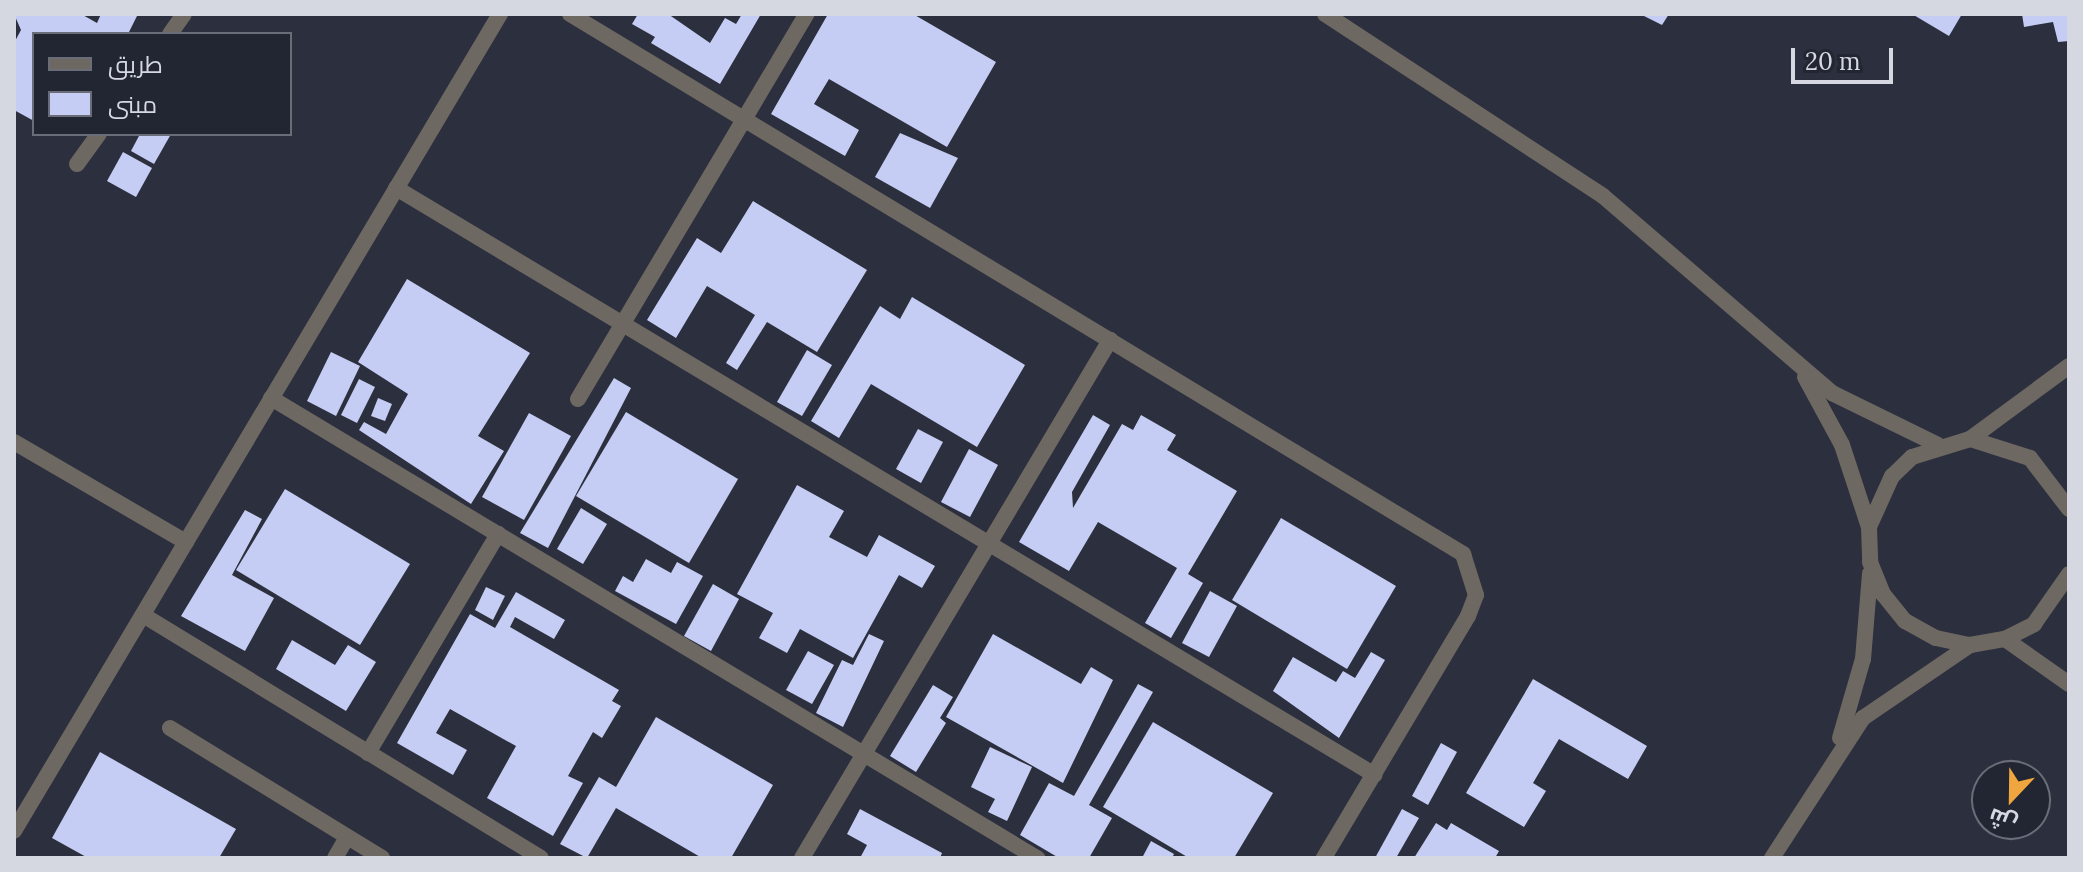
<!DOCTYPE html>
<meta charset="utf-8">
<style>
body{margin:0}
#map{position:relative;width:2083px;height:872px;overflow:hidden;background:#2c2f3d;font-family:Lora,Cairo,serif}
div>[style]{position:absolute}
.building>*{inset:0;background:#c5cdf4}
.street>*{height:16px;margin:-8px;padding:0 8px;transform-origin:8px;border-radius:8px;background:#6e6862}
span{translate:-50% -50%;white-space:nowrap;text-align:center;line-height:1.15;-webkit-text-stroke:8px #222532;paint-order:stroke}
.frame{position:absolute;inset:0;border:16px solid #d5d7e1;pointer-events:none}
.legend{position:absolute;left:32px;top:32px;width:260px;height:104px;box-sizing:border-box;background:#222532;border:2px solid #6a6c78;margin:0;padding:10px 14px;list-style:none;font-size:24px;color:#d5d7e1}
.legend li{display:flex;align-items:center;gap:16px;height:40px}
.legend b{width:40px;border:2px solid #6a6c78}
.north{position:absolute;left:1971px;top:760px;width:80px;height:80px;box-sizing:border-box;background:#222532;border:2px solid #6a6c78;border-radius:50%;rotate:202deg;font-size:22px;font-weight:700;line-height:32px;text-align:center;color:#d5d7e1}
.north::after{content:'';display:block;margin:auto;width:28px;height:36px;background:#f0a63f;clip-path:polygon(50% 0,100% 100%,50% 72%,0 100%)}
.scale{position:absolute;left:1791px;top:48px;width:102px;height:36px;box-sizing:border-box;border:4px solid #d5d7e1;border-top:0;padding-left:10px;font-size:24px;line-height:28px;white-space:nowrap;color:#d5d7e1;-webkit-text-stroke:6px #222532;paint-order:stroke}
</style>
<div id="map">
<div class="building">
<i style="clip-path:polygon(14px 14px,81px 14px,97px 23px,101px 14px,138px 14px,128px 34px,34px 34px,34px 121px,14px 110px,14px 43px,21px 30px)"></i>
<i style="clip-path:polygon(638px 14px,668px 14px,710px 43px,725px 18px,736px 24px,742px 14px,761px 14px,720px 84px,651px 43px,655px 37px,632px 24px)"></i>
<i style="clip-path:polygon(828px 14px,913px 14px,996px 62px,947px 147px,829px 79px,814px 104px,859px 130px,845px 156px,771px 114px)"></i>
<i style="clip-path:polygon(1640px 14px,1669px 14px,1662px 25px)"></i>
<i style="clip-path:polygon(1912px 14px,1962px 14px,1949px 36px)"></i>
<i style="clip-path:polygon(2022px 14px,2069px 14px,2069px 41px,2058px 42px,2053px 22px,2024px 27px)"></i>
<i style="clip-path:polygon(900px 133px,958px 158px,930px 208px,875px 177px)"></i>
<i style="clip-path:polygon(140px 134px,171px 134px,154px 164px,131px 151px)"></i>
<i style="clip-path:polygon(123px 152px,152px 168px,136px 197px,107px 181px)"></i>
<i style="clip-path:polygon(753px 201px,867px 270px,817px 352px,767px 322px,737px 370px,726px 363px,755px 315px,707px 286px,676px 338px,647px 320px,697px 238px,721px 253px)"></i>
<i style="clip-path:polygon(407px 279px,530px 353px,478px 436px,504px 451px,471px 504px,359px 430px,364px 422px,386px 434px,408px 394px,358px 362px)"></i>
<i style="clip-path:polygon(912px 297px,1025px 365px,977px 447px,871px 384px,839px 438px,811px 421px,880px 306px,900px 319px)"></i>
<i style="clip-path:polygon(807px 350px,832px 365px,802px 416px,777px 402px)"></i>
<i style="clip-path:polygon(331px 352px,360px 366px,336px 416px,307px 401px)"></i>
<i style="clip-path:polygon(614px 378px,631px 388px,548px 548px,520px 533px)"></i>
<i style="clip-path:polygon(359px 379px,375px 387px,357px 423px,341px 415px)"></i>
<i style="clip-path:polygon(378px 398px,392px 404px,385px 421px,371px 416px)"></i>
<i style="clip-path:polygon(626px 412px,738px 479px,689px 563px,576px 496px)"></i>
<i style="clip-path:polygon(529px 413px,571px 436px,524px 520px,482px 497px)"></i>
<i style="clip-path:polygon(1093px 415px,1110px 425px,1072px 492px,1073px 508px,1122px 424px,1133px 430px,1141px 415px,1176px 435px,1167px 450px,1237px 491px,1188px 574px,1203px 583px,1171px 638px,1145px 623px,1177px 568px,1098px 522px,1069px 571px,1019px 542px)"></i>
<i style="clip-path:polygon(918px 429px,943px 442px,921px 483px,896px 469px)"></i>
<i style="clip-path:polygon(969px 449px,998px 465px,970px 517px,941px 502px)"></i>
<i style="clip-path:polygon(797px 485px,844px 511px,829px 537px,867px 557px,879px 535px,935px 566px,922px 588px,899px 575px,853px 658px,800px 629px,787px 653px,759px 638px,773px 613px,737px 594px)"></i>
<i style="clip-path:polygon(285px 489px,410px 564px,360px 645px,236px 570px)"></i>
<i style="clip-path:polygon(581px 508px,607px 524px,583px 564px,557px 549px)"></i>
<i style="clip-path:polygon(245px 510px,262px 519px,232px 575px,274px 598px,245px 651px,181px 616px)"></i>
<i style="clip-path:polygon(1281px 518px,1396px 586px,1347px 669px,1232px 600px)"></i>
<i style="clip-path:polygon(646px 559px,671px 573px,677px 562px,703px 576px,676px 624px,615px 591px,623px 576px,633px 582px)"></i>
<i style="clip-path:polygon(713px 584px,739px 599px,711px 651px,684px 636px)"></i>
<i style="clip-path:polygon(486px 587px,505px 596px,493px 620px,475px 610px)"></i>
<i style="clip-path:polygon(1210px 591px,1237px 606px,1209px 657px,1182px 643px)"></i>
<i style="clip-path:polygon(516px 592px,565px 620px,554px 639px,515px 617px,510px 627px,619px 690px,612px 701px,621px 706px,602px 738px,593px 732px,568px 776px,583px 783px,553px 836px,487px 798px,516px 746px,450px 709px,436px 733px,467px 750px,453px 775px,397px 743px,470px 614px,495px 628px)"></i>
<i style="clip-path:polygon(869px 634px,884px 641px,843px 727px,816px 713px,842px 660px,853px 665px)"></i>
<i style="clip-path:polygon(993px 634px,1081px 684px,1091px 667px,1113px 680px,1063px 783px,946px 717px)"></i>
<i style="clip-path:polygon(292px 640px,335px 665px,348px 645px,376px 662px,346px 711px,276px 669px)"></i>
<i style="clip-path:polygon(808px 651px,834px 665px,812px 704px,786px 690px)"></i>
<i style="clip-path:polygon(1371px 652px,1385px 660px,1339px 738px,1273px 691px,1293px 657px,1336px 682px,1343px 671px,1355px 678px)"></i>
<i style="clip-path:polygon(1533px 679px,1647px 746px,1628px 779px,1559px 739px,1533px 783px,1546px 791px,1524px 827px,1466px 793px)"></i>
<i style="clip-path:polygon(1138px 684px,1153px 692px,1089px 805px,1112px 818px,1089px 858px,1059px 858px,1020px 835px,1049px 783px,1074px 796px)"></i>
<i style="clip-path:polygon(933px 685px,953px 697px,940px 718px,946px 723px,916px 772px,890px 756px)"></i>
<i style="clip-path:polygon(656px 717px,773px 785px,731px 858px,702px 858px,616px 808px,587px 858px,560px 844px,599px 777px,616px 787px)"></i>
<i style="clip-path:polygon(1153px 722px,1273px 793px,1234px 858px,1189px 858px,1103px 807px)"></i>
<i style="clip-path:polygon(1441px 743px,1457px 752px,1428px 805px,1412px 796px)"></i>
<i style="clip-path:polygon(990px 747px,1032px 767px,1007px 821px,988px 812px,995px 799px,971px 787px)"></i>
<i style="clip-path:polygon(100px 752px,236px 829px,219px 858px,88px 858px,52px 838px)"></i>
<i style="clip-path:polygon(860px 809px,942px 853px,940px 858px,860px 858px,867px 845px,847px 834px)"></i>
<i style="clip-path:polygon(1402px 809px,1419px 818px,1396px 858px,1375px 858px)"></i>
<i style="clip-path:polygon(1436px 823px,1447px 830px,1451px 823px,1499px 851px,1495px 858px,1414px 858px)"></i>
<i style="clip-path:polygon(1151px 841px,1174px 854px,1172px 858px,1142px 858px)"></i>
</div>
<div class="street">
<i style="left:570px;top:14px;width:1044px;rotate:31.16deg"></i>
<i style="left:1463px;top:554px;width:43px;rotate:72.4deg"></i>
<i style="left:1476px;top:595px;width:22px;rotate:111deg"></i>
<i style="left:1468px;top:616px;width:282px;rotate:120.8deg"></i>
<i style="left:1325px;top:14px;width:332px;rotate:33.2deg"></i>
<i style="left:1603px;top:196px;width:302px;rotate:40.7deg"></i>
<i style="left:1832px;top:393px;width:118px;rotate:26.1deg"></i>
<i style="left:170px;top:34px;width:24px;rotate:-55deg"></i>
<i style="left:77px;top:164px;width:37px;rotate:-54deg"></i>
<i style="left:396px;top:188px;width:1141px;rotate:30.95deg"></i>
<i style="left:1805px;top:377px;width:77px;rotate:61.4deg"></i>
<i style="left:1842px;top:445px;width:86px;rotate:71.8deg"></i>
<i style="left:271px;top:398px;width:894px;rotate:30.99deg"></i>
<i style="left:578px;top:399px;width:448px;rotate:-59.3deg"></i>
<i style="left:1970px;top:439px;width:123px;rotate:-36.4deg"></i>
<i style="left:14px;top:442px;width:199px;rotate:30.2deg"></i>
<i style="left:2069px;top:509px;width:64px;rotate:-127.4deg"></i>
<i style="left:2030px;top:458px;width:63px;rotate:-162.4deg"></i>
<i style="left:1970px;top:439px;width:61px;rotate:162.8deg"></i>
<i style="left:1912px;top:457px;width:28px;rotate:136deg"></i>
<i style="left:1892px;top:476px;width:56px;rotate:114.3deg"></i>
<i style="left:1869px;top:527px;width:35px;rotate:88deg"></i>
<i style="left:1870px;top:562px;width:35px;rotate:68deg"></i>
<i style="left:1883px;top:594px;width:35px;rotate:51deg"></i>
<i style="left:1905px;top:621px;width:35px;rotate:29deg"></i>
<i style="left:1936px;top:638px;width:35px;rotate:12deg"></i>
<i style="left:1970px;top:645px;width:36px;rotate:-10deg"></i>
<i style="left:2005px;top:639px;width:33px;rotate:-27deg"></i>
<i style="left:2034px;top:624px;width:61px;rotate:-55deg"></i>
<i style="left:143px;top:615px;width:466px;rotate:31.4deg"></i>
<i style="left:2005px;top:639px;width:78px;rotate:35.1deg"></i>
<i style="left:170px;top:728px;width:249px;rotate:31.5deg"></i>
<i style="left:1840px;top:738px;width:82px;rotate:-73.8deg"></i>
<i style="left:1863px;top:659px;width:86px;rotate:-85.3deg"></i>
<i style="left:368px;top:753px;width:255px;rotate:-59.3deg"></i>
<i style="left:14px;top:831px;width:951px;rotate:-59.25deg"></i>
<i style="left:335px;top:858px;width:24px;rotate:-60deg"></i>
<i style="left:802px;top:858px;width:603px;rotate:-59.26deg"></i>
<i style="left:1772px;top:858px;width:167px;rotate:-57deg"></i>
<i style="left:1863px;top:718px;width:130px;rotate:-34.3deg"></i>
</div>
<div class="frame"></div>
<ul class="legend">
<li><b style="height:10px;background:#6e6862"></b>طريق</li>
<li><b style="height:22px;background:#c5cdf4"></b>مبنى</li>
</ul>
<div class="north">ش</div>
<div class="scale">20 m</div>
</div>
